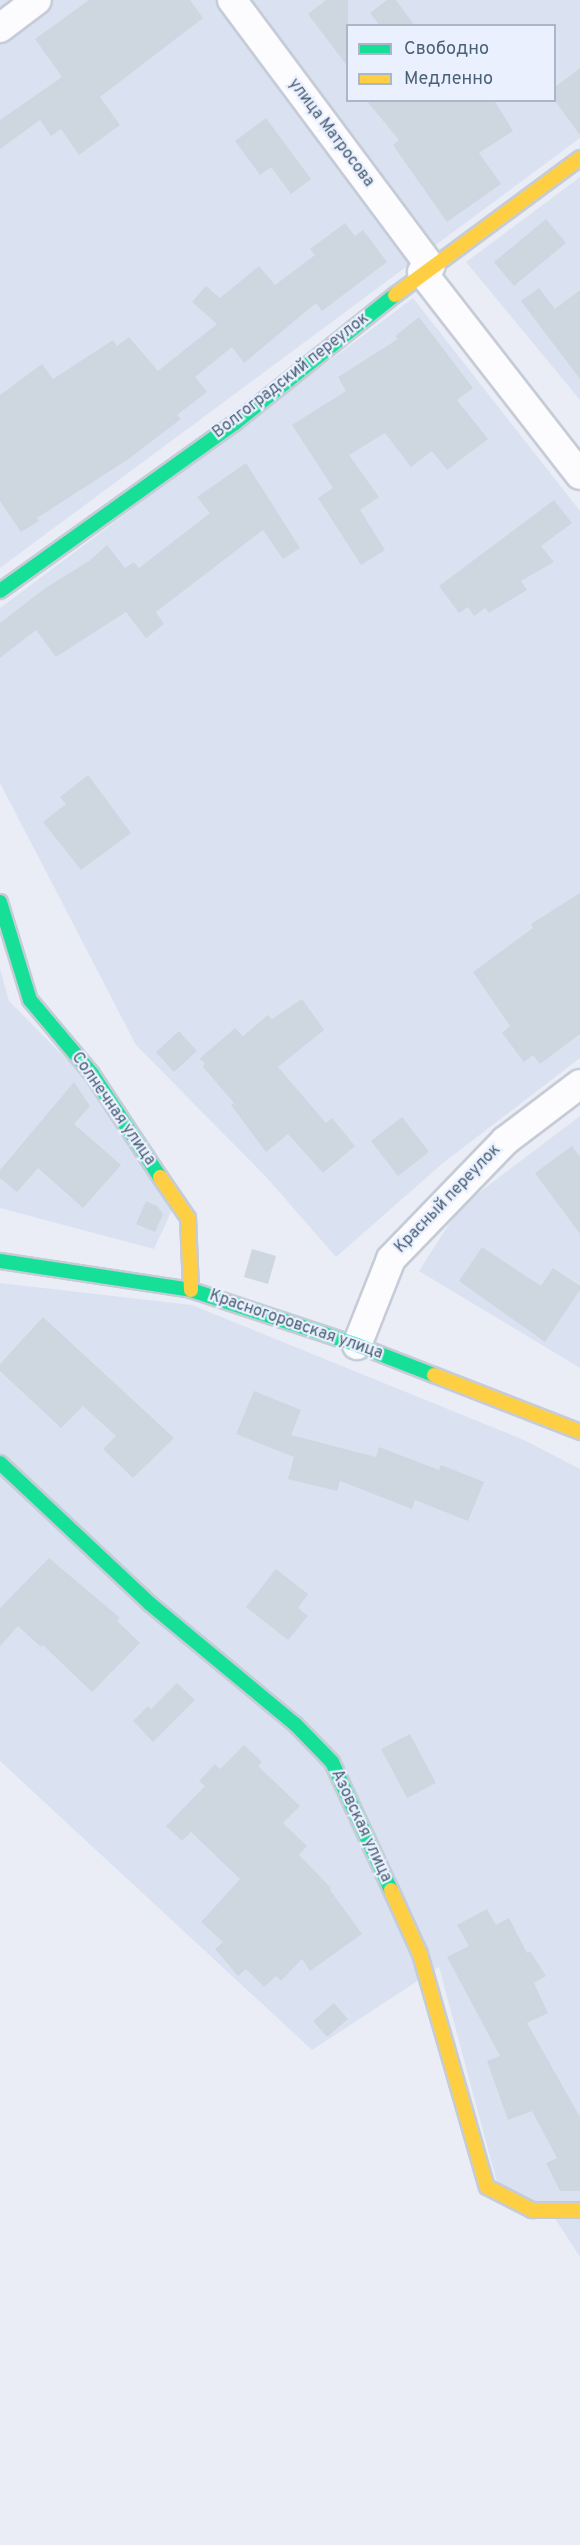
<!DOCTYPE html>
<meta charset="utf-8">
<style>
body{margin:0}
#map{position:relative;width:580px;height:2545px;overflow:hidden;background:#eaedf6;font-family:Overpass,sans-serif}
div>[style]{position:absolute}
.residential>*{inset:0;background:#dae2f2}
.building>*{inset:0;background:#ced6e0}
.roads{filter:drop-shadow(2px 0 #c5ccd7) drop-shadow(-2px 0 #c5ccd7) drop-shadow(0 2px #c5ccd7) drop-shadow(0 -2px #c5ccd7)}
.street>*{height:28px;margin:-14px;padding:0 14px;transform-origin:14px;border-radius:14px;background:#fcfcfe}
.fast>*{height:14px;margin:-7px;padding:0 7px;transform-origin:7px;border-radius:7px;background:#16e098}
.slow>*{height:14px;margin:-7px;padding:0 7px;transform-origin:7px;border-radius:7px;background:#ffcf43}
span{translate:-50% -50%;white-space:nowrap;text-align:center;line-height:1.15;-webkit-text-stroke:4.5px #ebf0ff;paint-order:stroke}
.street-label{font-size:16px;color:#4a6175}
.legend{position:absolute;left:346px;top:24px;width:210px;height:78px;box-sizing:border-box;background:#ebf0ff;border:2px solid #abb7c8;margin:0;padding:8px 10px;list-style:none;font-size:18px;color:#4a6175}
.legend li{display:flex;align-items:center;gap:12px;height:30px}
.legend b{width:30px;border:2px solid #abb7c8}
</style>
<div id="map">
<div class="residential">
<i style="clip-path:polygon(evenodd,0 0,580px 0,580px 138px,0 568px,0 0,348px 26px,554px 26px,554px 100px,348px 100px,348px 26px)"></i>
<i style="clip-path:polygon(580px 177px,580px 400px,466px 262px)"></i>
<i style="clip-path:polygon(413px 298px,580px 511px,580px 1058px,443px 1163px,336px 1257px,267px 1178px,136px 1045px,0 783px,0 608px)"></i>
<i style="clip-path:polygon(0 968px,9px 1001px,93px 1086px,172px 1210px,154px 1249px,0 1208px)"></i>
<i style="clip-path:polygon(580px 1116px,580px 1368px,419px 1271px,460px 1207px)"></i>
<i style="clip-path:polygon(0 1283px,192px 1305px,524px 1440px,580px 1469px,580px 2257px,556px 2220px,497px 2183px,439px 1967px,312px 2050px,0 1761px)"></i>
</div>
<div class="building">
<i style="clip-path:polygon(89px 0,190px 0,203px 18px,100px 97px,120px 125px,79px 155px,61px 129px,51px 136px,40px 120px,0 149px,0 120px,62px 77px,35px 39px)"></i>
<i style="clip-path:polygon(326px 0,348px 0,348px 67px,308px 14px)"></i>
<i style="clip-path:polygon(387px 0,396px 0,415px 26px,380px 26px,370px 13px)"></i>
<i style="clip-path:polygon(580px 68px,580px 135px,555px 101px,555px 87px)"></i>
<i style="clip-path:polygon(366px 100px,494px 100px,513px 131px,479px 153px,501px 184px,447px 222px,393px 145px,399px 140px)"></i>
<i style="clip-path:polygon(266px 118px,311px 179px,291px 194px,271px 167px,260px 175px,235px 141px)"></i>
<i style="clip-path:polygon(546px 219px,566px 243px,514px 286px,494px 262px)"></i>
<i style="clip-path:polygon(345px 223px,355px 236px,363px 230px,387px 262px,322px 311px,316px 303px,244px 363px,232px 347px,195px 377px,207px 392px,177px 415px,181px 419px,127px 460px,37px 518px,39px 521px,21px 532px,0 501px,0 395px,42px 364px,53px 379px,113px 340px,117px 346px,129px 337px,158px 371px,217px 324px,192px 302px,206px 286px,220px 298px,259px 266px,275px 285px,315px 255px,310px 249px)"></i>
<i style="clip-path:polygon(539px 288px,555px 309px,580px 290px,580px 379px,521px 301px)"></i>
<i style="clip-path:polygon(419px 317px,473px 388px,457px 400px,488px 439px,447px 470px,432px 451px,411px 467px,385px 433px,349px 455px,379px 497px,360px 510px,385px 550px,361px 565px,318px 498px,333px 488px,292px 425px,346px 391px,338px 377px,398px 339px,395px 336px)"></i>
<i style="clip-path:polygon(246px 463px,300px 548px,283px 559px,263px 530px,156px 612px,164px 624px,146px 638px,126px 612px,56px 657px,36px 630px,0 658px,0 623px,44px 589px,89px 561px,107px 545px,125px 568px,134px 562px,139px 568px,210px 513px,197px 497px)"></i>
<i style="clip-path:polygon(554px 500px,572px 523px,541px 546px,554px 562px,521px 581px,527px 590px,489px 613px,485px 608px,474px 616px,468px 607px,459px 613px,439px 586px)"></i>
<i style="clip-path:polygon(88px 775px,131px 833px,81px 870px,43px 822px,66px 804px,60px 797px)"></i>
<i style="clip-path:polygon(580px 893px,580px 1034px,540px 1064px,533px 1055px,524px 1062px,502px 1033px,510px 1026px,473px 972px,533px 928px,531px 924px)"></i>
<i style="clip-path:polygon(302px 999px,324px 1030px,278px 1067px,326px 1123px,332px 1118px,355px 1146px,323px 1173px,288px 1134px,266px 1152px,231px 1105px,234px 1103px,203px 1067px,205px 1063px,199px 1059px,235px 1028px,243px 1036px,268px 1015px,272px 1019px)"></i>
<i style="clip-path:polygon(179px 1031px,197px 1051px,174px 1072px,156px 1052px)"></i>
<i style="clip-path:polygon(74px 1082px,90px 1106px,74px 1124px,121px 1165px,83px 1208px,38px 1168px,17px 1192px,0 1178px,0 1170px)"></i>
<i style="clip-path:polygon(402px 1117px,429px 1152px,398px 1176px,371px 1141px)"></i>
<i style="clip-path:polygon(572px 1146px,580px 1157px,580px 1234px,535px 1173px)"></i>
<i style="clip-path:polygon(146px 1201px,157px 1206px,163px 1214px,155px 1232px,136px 1224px)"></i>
<i style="clip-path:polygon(482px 1247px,541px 1286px,553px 1268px,580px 1286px,580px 1290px,545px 1342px,459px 1281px)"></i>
<i style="clip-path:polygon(252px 1249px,276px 1256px,268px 1284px,244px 1277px)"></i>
<i style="clip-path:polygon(43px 1317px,174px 1438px,133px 1478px,103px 1449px,116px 1436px,83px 1406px,61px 1428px,0 1371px,0 1364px)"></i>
<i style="clip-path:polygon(254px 1391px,301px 1410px,291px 1435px,376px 1457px,379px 1447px,439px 1470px,441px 1465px,484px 1482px,468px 1521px,415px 1500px,412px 1509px,340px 1481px,337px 1491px,288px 1479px,294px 1457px,236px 1434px)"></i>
<i style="clip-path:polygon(49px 1558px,120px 1618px,117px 1621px,140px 1643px,92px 1692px,43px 1645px,41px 1647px,18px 1626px,0 1646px,0 1608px)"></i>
<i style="clip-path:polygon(276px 1569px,308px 1594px,298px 1608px,308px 1616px,288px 1640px,246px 1607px)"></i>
<i style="clip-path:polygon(177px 1683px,195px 1700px,153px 1742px,133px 1721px,148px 1706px,151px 1709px)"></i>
<i style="clip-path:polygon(410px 1734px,436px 1783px,407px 1798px,381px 1749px)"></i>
<i style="clip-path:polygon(244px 1745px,262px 1762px,258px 1766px,300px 1806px,283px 1823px,307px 1846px,299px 1855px,331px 1888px,330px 1890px,362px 1934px,310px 1971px,302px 1959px,281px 1981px,276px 1976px,264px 1987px,246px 1969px,238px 1976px,215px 1949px,223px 1942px,201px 1922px,240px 1879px,191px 1832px,182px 1841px,166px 1826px,205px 1786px,199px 1781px,215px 1764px,220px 1769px)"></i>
<i style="clip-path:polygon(487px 1909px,496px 1925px,509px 1918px,527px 1953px,530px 1951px,546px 1976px,534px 1983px,548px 2013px,527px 2023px,580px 2117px,580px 2191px,560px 2191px,546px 2163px,557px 2158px,532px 2111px,508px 2120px,487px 2061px,500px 2056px,447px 1957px,469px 1946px,457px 1925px)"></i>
<i style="clip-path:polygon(334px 2003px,348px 2019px,327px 2037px,313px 2021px)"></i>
</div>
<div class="roads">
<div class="street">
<i style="left:232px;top:0;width:332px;rotate:53.3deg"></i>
<i style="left:0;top:28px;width:46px;rotate:-37.1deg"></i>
<i style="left:422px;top:272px;width:257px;rotate:52.1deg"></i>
<i style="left:357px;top:1345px;width:92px;rotate:-68.4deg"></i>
<i style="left:391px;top:1259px;width:164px;rotate:-46deg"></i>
<i style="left:505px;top:1141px;width:94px;rotate:-37.2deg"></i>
</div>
<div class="fast">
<i style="left:0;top:591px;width:289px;rotate:-35.6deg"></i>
<i style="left:235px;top:423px;width:205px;rotate:-38.7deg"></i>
<i style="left:0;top:902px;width:102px;rotate:73deg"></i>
<i style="left:30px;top:1000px;width:97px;rotate:50deg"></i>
<i style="left:92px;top:1074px;width:123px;rotate:56.6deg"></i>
<i style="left:0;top:1261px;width:193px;rotate:8.6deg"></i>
<i style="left:191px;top:1290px;width:175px;rotate:18.3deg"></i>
<i style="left:357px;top:1345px;width:83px;rotate:21.3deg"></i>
<i style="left:0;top:1463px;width:204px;rotate:43.2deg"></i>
<i style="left:149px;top:1603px;width:190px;rotate:39.7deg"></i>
<i style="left:295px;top:1724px;width:53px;rotate:45.8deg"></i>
<i style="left:332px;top:1762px;width:141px;rotate:65.3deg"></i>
</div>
<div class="slow">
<i style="left:395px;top:295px;width:230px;rotate:-36.5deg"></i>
<i style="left:160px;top:1177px;width:50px;rotate:55.7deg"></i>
<i style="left:188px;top:1218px;width:72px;rotate:87.6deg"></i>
<i style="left:434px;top:1375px;width:157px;rotate:21.3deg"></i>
<i style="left:391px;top:1890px;width:70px;rotate:65.6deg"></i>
<i style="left:420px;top:1954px;width:242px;rotate:74deg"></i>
<i style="left:487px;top:2187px;width:51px;rotate:27.1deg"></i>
<i style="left:532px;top:2210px;width:48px"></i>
</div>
</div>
<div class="street-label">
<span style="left:331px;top:133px;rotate:53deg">улица Матросова</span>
<span style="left:291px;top:376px;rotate:-38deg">Волгоградский переулок</span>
<span style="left:113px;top:1109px;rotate:55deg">Солнечная улица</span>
<span style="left:448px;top:1199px;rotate:-46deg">Красный переулок</span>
<span style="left:296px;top:1325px;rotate:19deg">Красногоровская улица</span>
<span style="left:361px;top:1826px;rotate:65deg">Азовская улица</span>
</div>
<ul class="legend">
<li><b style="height:8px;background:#16e098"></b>Свободно</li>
<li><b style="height:8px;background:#ffcf43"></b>Медленно</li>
</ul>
</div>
